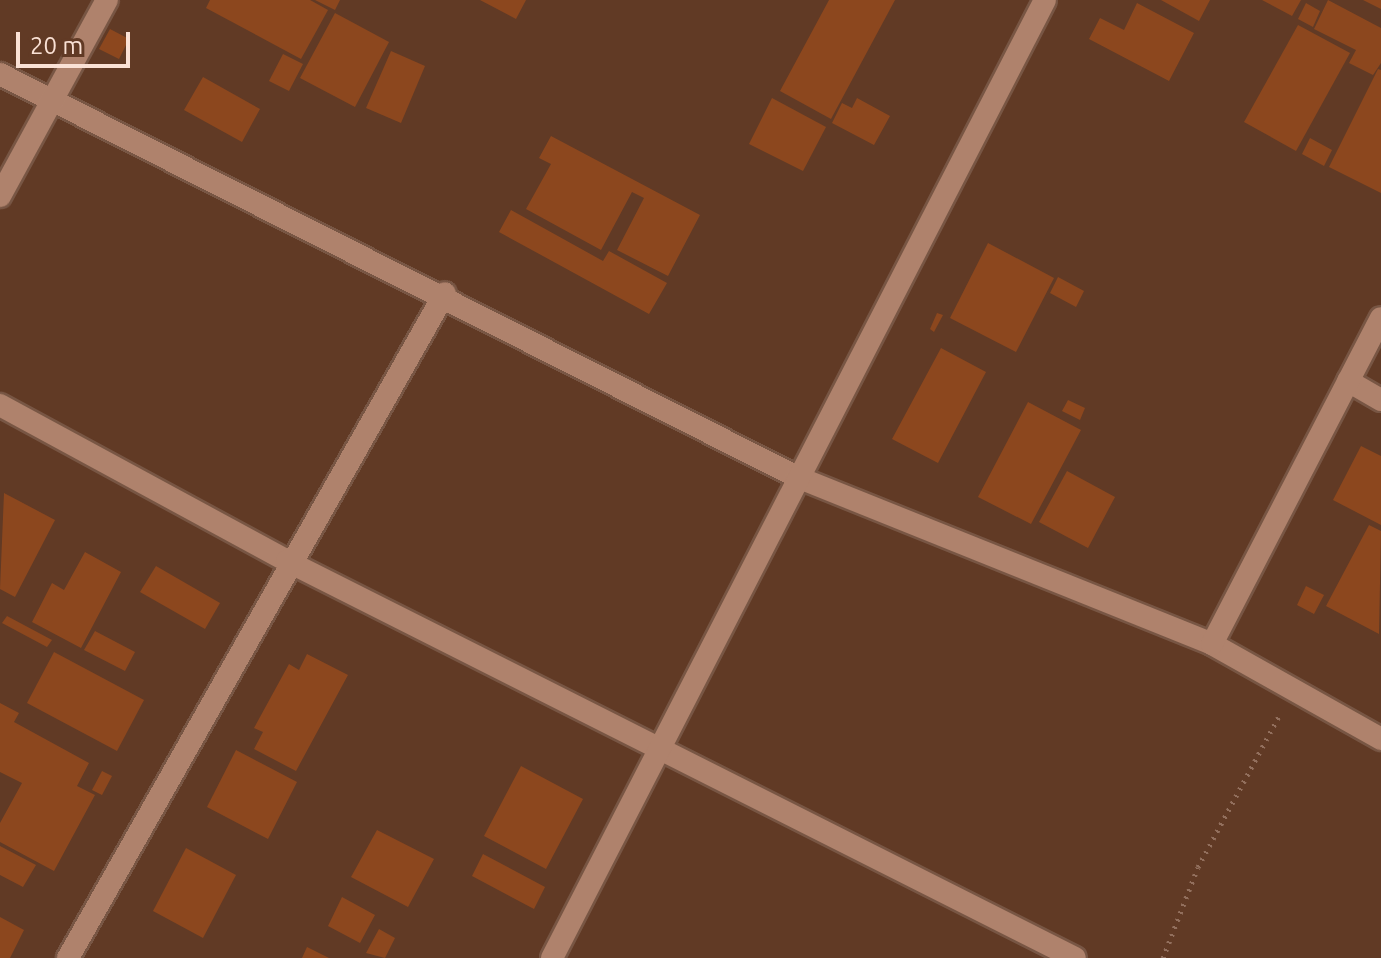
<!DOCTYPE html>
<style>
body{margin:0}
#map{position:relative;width:1381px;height:958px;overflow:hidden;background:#613a25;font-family:Ubuntu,sans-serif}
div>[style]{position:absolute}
.building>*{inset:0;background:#8c471e}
.path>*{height:5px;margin-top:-2.5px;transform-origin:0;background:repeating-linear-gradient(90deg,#926f5d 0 2px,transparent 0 8px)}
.roads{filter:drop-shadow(2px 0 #785644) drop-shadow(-2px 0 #785644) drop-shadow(0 2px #785644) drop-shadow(0 -2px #785644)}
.minor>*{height:22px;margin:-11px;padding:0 11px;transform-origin:11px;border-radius:11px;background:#af826c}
span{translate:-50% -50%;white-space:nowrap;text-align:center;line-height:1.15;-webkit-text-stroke:8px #613a25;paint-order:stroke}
.scale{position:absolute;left:16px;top:32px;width:114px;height:36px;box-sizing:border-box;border:4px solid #fae1d5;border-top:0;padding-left:10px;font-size:24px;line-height:28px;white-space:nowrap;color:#fae1d5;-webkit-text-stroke:6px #613a25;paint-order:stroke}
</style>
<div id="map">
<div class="building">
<i style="clip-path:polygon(210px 0,310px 0,328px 10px,301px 59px,206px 8px)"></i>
<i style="clip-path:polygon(315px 0,340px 0,335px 10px)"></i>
<i style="clip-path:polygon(480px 0,526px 0,516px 19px)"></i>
<i style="clip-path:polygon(829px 0,895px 0,831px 119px,780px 91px)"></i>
<i style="clip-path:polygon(1161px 0,1210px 0,1199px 21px)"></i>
<i style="clip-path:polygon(1262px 0,1301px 0,1292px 16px)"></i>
<i style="clip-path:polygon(1328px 0,1381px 28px,1381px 63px,1373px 75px,1349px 63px,1356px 50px,1314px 29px)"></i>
<i style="clip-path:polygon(1363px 0,1381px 0,1381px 9px)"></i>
<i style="clip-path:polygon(1137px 3px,1194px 33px,1169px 81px,1089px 39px,1100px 18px,1124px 30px)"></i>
<i style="clip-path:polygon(1306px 3px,1320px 11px,1313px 27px,1298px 19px)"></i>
<i style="clip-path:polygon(335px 13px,389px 42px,355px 107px,300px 78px)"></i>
<i style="clip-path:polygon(1298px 25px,1350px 53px,1296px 151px,1244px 122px)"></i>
<i style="clip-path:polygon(110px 29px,129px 39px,119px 59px,99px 49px)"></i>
<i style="clip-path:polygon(391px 51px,425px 66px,401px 123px,366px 108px)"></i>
<i style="clip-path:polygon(283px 54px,303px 64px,289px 91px,269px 81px)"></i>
<i style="clip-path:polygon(1378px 69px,1381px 70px,1381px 193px,1329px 167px)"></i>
<i style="clip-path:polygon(203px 77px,260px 109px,242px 142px,184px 110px)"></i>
<i style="clip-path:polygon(772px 98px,826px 127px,803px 171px,749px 144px)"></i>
<i style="clip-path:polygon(857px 98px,890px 116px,874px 145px,832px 123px,842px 103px,852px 108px)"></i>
<i style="clip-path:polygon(551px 136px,700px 215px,668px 276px,617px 250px,644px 198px,632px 192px,601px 250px,526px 209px,551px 164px,539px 158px)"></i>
<i style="clip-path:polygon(1310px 138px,1332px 150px,1324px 166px,1302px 154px)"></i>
<i style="clip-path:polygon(511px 210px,603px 261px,609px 251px,667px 283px,649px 314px,499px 232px)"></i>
<i style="clip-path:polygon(988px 243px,1054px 278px,1016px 352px,950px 318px)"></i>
<i style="clip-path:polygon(1058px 277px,1084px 291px,1076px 307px,1050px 293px)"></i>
<i style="clip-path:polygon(937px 313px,943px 315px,934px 332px,930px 329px)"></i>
<i style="clip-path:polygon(941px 348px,986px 372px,938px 463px,892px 439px)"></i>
<i style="clip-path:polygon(1068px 400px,1085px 408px,1080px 420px,1062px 411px)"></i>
<i style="clip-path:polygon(1028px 402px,1081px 430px,1031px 524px,978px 497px)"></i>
<i style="clip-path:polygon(1361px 446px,1381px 456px,1381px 525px,1333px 500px)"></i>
<i style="clip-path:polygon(1067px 471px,1115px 497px,1088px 548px,1039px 522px)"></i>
<i style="clip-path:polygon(4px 493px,55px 520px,15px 597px,0 589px)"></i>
<i style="clip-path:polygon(1369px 525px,1381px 531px,1379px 634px,1326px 606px)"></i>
<i style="clip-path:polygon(85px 552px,121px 572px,81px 648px,32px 622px,52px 583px,64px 590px)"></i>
<i style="clip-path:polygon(156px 566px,220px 603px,205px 629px,140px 592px)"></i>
<i style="clip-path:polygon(1306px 586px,1324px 595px,1314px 614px,1297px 605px)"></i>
<i style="clip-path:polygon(7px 616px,52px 640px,47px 647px,2px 623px)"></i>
<i style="clip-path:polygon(95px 631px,135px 652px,125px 671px,84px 650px)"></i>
<i style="clip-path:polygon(54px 652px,144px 700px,117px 751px,27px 703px)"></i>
<i style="clip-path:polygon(307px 654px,348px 675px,296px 771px,254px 749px,263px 732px,254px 728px,289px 664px,299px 670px)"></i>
<i style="clip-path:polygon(0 703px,19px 713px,14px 722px,89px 763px,77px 786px,95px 795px,54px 871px,0 842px,0 823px,22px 783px,0 772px)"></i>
<i style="clip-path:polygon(236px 750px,297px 782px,268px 839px,207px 807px)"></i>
<i style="clip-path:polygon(521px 766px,583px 799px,546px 869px,484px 836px)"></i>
<i style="clip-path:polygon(102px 771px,112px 776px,102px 795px,92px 790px)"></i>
<i style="clip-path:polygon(377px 830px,434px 859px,408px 907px,351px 877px)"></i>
<i style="clip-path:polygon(0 846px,36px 865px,23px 887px,0 875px)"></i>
<i style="clip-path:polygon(186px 848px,236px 875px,203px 938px,153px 911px)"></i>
<i style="clip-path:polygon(483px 854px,545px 887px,534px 909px,472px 876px)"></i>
<i style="clip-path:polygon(342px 897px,375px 915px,360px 943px,328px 926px)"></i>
<i style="clip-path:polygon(0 917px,24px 930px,10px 958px,0 958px)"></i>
<i style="clip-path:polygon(379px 929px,395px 938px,385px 958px,366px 953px)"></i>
<i style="clip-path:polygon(307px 947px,329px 958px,302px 958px)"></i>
</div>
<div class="path">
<i style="left:1163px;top:958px;width:97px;rotate:-69deg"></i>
<i style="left:1198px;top:867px;width:174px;rotate:-61.8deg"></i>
</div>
<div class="roads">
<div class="minor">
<i style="left:0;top:74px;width:893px;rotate:26.82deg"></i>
<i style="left:797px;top:477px;width:447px;rotate:21.9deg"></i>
<i style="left:1212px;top:644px;width:194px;rotate:29.3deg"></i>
<i style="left:0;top:196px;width:223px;rotate:-61.4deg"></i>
<i style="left:1348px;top:381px;width:38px;rotate:30deg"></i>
<i style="left:0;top:405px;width:327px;rotate:28.5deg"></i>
<i style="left:287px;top:561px;width:882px;rotate:26.74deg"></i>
<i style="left:1212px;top:644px;width:367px;rotate:-62.6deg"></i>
<i style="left:68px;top:958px;width:764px;rotate:-60.45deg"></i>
<i style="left:552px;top:958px;width:1077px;rotate:-62.77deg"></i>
</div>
</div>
<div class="scale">20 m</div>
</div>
